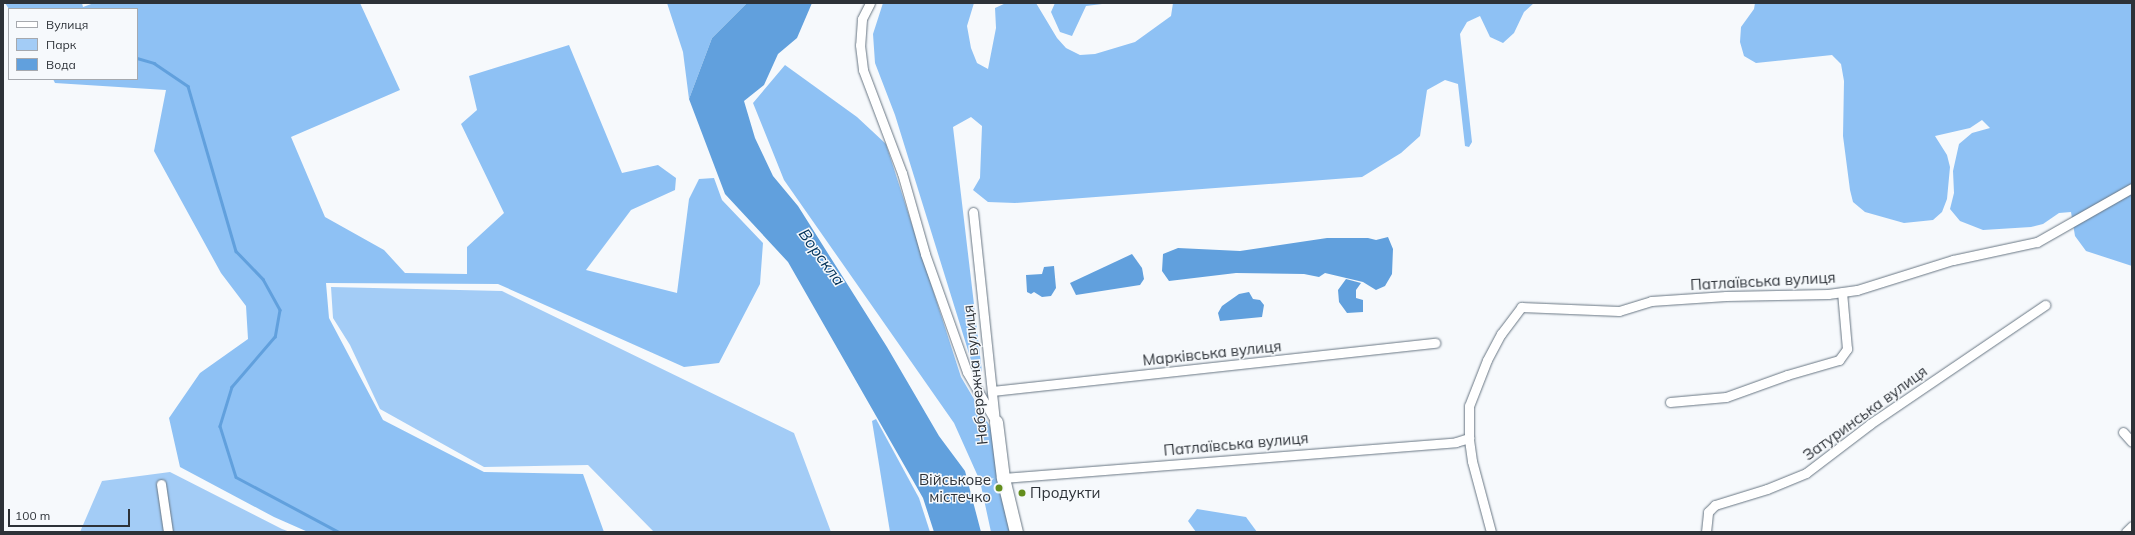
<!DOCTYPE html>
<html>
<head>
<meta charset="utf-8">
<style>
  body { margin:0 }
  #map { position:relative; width:2135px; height:535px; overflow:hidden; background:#f6f9fc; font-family:Mulish,sans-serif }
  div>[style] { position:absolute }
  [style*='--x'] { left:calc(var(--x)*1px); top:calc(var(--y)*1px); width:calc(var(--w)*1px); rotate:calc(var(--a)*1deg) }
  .green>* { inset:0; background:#a3ccf6 }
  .forest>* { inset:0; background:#8ec1f4 }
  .water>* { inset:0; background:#61a0dd }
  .stream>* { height:2.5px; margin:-1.25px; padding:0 1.25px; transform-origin:1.25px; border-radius:1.25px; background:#61a0dd }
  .roads { filter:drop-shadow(0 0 1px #687683) drop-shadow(0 0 1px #687683) }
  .street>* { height:9px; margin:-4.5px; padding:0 4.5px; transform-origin:4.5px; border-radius:4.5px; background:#fff }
  .secondary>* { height:13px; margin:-6.5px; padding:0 6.5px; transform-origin:6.5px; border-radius:6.5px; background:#fff }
  .dots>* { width:11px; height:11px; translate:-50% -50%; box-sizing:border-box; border:2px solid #f6f9fc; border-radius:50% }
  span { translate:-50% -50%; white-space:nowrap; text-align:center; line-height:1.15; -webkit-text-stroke:3px #f6f9fc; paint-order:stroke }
  .street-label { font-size:15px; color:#2d3238 }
  .poi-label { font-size:15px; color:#2d3238 }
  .right { translate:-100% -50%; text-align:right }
  .left { translate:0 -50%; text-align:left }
  .water-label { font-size:16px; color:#003158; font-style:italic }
  .frame { position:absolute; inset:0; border:4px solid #2d3238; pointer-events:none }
  .legend { position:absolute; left:8px; top:8px; width:130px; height:72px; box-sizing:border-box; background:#f6f9fc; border:1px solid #a6a9ae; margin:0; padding:5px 7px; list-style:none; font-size:12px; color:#2d3238 }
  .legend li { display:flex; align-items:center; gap:8px; height:20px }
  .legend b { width:20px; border:1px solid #a6a9ae }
  .scale { position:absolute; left:8px; top:509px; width:122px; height:18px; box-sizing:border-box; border:2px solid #2d3238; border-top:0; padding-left:5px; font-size:12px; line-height:14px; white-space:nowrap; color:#2d3238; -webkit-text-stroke:3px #f6f9fc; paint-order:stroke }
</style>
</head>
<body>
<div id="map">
  <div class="green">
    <div style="clip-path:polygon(331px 287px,502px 291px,794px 433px,831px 532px,654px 532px,588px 465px,484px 467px,380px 409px,350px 345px,333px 318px)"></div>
    <div style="clip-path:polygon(170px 472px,282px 529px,290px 532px,80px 532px,102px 481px)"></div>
  </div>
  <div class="forest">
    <div style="clip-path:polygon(5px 3px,82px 3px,83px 7px,94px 3px,360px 3px,400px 90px,291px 137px,325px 217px,384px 250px,405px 273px,467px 274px,467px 247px,504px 213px,461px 124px,477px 110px,469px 76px,569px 45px,622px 173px,658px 165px,676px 178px,675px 190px,631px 210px,586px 270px,677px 293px,689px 199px,699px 179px,714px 178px,722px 200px,763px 243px,760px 284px,719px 363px,684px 367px,498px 284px,326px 283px,329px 318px,383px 420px,484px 472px,583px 474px,604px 532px,308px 532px,274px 517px,180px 467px,169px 418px,200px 373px,248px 339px,246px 306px,221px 273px,154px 151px,166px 90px,55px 83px,53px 79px,137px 79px,137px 9px,9px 9px)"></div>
    <div style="clip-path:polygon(667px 3px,747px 3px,712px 38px,689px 99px,683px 52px)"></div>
    <div style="clip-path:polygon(883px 3px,974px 3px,967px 26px,971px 48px,977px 63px,988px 69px,996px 28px,995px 8px,1006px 3px,1036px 3px,1057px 38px,1066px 48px,1080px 55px,1095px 54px,1135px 42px,1171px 16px,1173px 3px,1534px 3px,1524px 12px,1514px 33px,1503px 43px,1490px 37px,1480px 16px,1467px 22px,1460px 34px,1472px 142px,1469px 147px,1465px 146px,1458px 84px,1445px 80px,1427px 90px,1420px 136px,1401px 153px,1362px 177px,1015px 203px,988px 202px,973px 190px,980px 178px,982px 126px,971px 117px,953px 127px,982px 372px,971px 360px,895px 115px,875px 63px,873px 34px)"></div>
    <div style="clip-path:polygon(1055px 3px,1110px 3px,1086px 6px,1072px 36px,1060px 32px,1051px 12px)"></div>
    <div style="clip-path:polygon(1755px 3px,2132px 3px,2132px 266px,2086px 251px,2075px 236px,2071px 212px,2059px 213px,2043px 224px,2031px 227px,1983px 230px,1960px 221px,1950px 209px,1954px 193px,1953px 171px,1959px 144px,1972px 133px,1990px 128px,1982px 120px,1970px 128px,1935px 136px,1947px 155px,1950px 167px,1947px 199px,1942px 212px,1933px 220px,1904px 223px,1865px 212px,1853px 202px,1850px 190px,1843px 136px,1844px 81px,1841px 64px,1832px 55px,1756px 63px,1744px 56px,1740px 42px,1741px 27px,1754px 9px)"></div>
    <div style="clip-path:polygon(785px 65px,857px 117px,886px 144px,961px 377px,991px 428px,1012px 532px,991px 532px,980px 481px,954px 423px,784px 180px,753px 103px)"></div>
    <div style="clip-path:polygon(876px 419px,919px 498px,930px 532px,890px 532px,872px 421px)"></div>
    <div style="clip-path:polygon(1197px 509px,1246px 517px,1257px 532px,1196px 532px,1188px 521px)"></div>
  </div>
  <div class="water">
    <div style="clip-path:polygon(747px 3px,812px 3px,797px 38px,778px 54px,764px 85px,744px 101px,755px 138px,773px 176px,798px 206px,887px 347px,939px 436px,965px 471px,981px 532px,934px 532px,923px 498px,788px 262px,725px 194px,689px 99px,712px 38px)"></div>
    <div style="clip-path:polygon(1388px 237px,1393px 249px,1392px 274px,1385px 286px,1376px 290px,1363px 282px,1325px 273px,1319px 277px,1304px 274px,1236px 273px,1169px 281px,1162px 271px,1163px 254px,1178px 248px,1240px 251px,1327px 238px,1368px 238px,1376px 240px)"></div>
    <div style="clip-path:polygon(1132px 254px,1142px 268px,1144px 279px,1140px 285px,1076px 295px,1070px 283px)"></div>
    <div style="clip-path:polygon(1054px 266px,1056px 288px,1051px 296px,1042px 297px,1034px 292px,1031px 294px,1027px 292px,1026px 275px,1042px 274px,1044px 267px)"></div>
    <div style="clip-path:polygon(1346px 279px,1361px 283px,1356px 290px,1356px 298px,1363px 300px,1363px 312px,1347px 313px,1339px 302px,1338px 290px)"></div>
    <div style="clip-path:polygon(1249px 292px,1253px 299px,1260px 300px,1264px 305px,1262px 317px,1220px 321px,1218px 313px,1222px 306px,1239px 294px)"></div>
  </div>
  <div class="stream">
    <div style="--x:137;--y:58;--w:18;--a:16"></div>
    <div style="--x:154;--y:63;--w:41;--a:34.1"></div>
    <div style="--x:188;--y:86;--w:172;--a:73.8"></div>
    <div style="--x:236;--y:251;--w:39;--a:46"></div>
    <div style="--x:263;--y:279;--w:35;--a:61"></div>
    <div style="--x:280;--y:310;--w:27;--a:100"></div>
    <div style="--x:275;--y:337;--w:66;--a:130.7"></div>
    <div style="--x:232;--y:387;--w:41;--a:107.1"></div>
    <div style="--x:220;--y:426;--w:53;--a:72.6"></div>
    <div style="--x:236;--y:477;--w:117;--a:28.1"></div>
  </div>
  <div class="roads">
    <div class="street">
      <div style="--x:870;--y:3;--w:18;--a:117"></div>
      <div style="--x:862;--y:19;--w:26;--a:94"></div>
      <div style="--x:860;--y:45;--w:25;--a:83"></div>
      <div style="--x:863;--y:70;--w:110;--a:69.3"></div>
      <div style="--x:902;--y:173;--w:84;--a:74.1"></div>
      <div style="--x:925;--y:254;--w:125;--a:70.4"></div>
      <div style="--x:967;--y:372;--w:58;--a:59.9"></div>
      <div style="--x:973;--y:212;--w:210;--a:84"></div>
      <div style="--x:992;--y:391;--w:446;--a:-6.2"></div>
      <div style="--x:1670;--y:402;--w:56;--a:-5.1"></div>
      <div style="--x:1726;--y:397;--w:65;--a:-19.8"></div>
      <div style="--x:1787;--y:375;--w:54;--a:-16.1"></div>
      <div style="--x:1839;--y:360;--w:14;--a:-54"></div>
      <div style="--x:1847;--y:349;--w:57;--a:-95"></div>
      <div style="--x:2123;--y:432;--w:13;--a:48"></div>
      <div style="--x:1003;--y:478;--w:454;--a:-4.5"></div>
      <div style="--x:1456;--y:442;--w:14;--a:-17"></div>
      <div style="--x:161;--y:484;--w:49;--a:81.7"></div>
      <div style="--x:1491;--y:532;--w:73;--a:-105"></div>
      <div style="--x:1472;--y:461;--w:21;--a:-98"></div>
      <div style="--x:1469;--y:440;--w:34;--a:-90"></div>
      <div style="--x:1469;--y:406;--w:49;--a:-68.6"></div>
      <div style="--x:1487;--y:360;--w:30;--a:-62"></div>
      <div style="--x:1501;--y:334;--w:34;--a:-53"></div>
      <div style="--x:1521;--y:307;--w:98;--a:2.3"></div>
      <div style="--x:1619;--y:311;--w:34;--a:-17"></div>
      <div style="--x:1651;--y:301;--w:75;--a:-3.8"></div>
      <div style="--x:1726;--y:296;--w:102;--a:-1.1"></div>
      <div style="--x:1828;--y:294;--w:29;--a:-8"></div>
      <div style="--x:1857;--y:290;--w:101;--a:-17.4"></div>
      <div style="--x:1953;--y:260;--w:86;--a:-12.1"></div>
      <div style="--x:2037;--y:242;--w:109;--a:-29.6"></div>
      <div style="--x:1706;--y:532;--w:20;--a:-84"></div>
      <div style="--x:1708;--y:512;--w:10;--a:-45"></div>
      <div style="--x:1715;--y:505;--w:54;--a:-17.1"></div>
      <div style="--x:1767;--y:489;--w:42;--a:-22.3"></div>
      <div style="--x:1806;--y:473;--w:81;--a:-37.4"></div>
      <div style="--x:1870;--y:424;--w:212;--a:-34.2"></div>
      <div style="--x:2126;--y:532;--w:8;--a:-45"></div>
    </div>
    <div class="secondary">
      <div style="--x:996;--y:422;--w:56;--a:82.9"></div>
      <div style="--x:1003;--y:478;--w:56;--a:76.5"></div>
    </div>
  </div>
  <div class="dots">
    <div style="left:999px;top:488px;background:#648e1d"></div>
    <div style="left:1022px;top:493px;background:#648e1d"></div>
  </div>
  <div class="street-label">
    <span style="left:1763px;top:281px;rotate:-3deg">Патлаївська вулиця</span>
    <span style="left:1212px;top:353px;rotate:-6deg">Марківська вулиця</span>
    <span style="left:975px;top:375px;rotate:-96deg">Набережна вулиця</span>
    <span style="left:1865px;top:413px;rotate:-36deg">Затуринська вулиця</span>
    <span style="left:1236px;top:444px;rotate:-5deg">Патлаївська вулиця</span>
  </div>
  <div class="poi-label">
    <span class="right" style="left:991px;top:488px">Військове<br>містечко</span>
    <span class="left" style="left:1030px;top:493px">Продукти</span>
  </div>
  <div class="water-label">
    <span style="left:822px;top:257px;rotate:54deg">Ворскла</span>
  </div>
  <div class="frame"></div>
  <ul class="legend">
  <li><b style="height:5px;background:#fff"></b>Вулиця</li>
  <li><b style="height:11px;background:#a3ccf6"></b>Парк</li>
  <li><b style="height:11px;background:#61a0dd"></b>Вода</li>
  </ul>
  <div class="scale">100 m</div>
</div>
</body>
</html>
